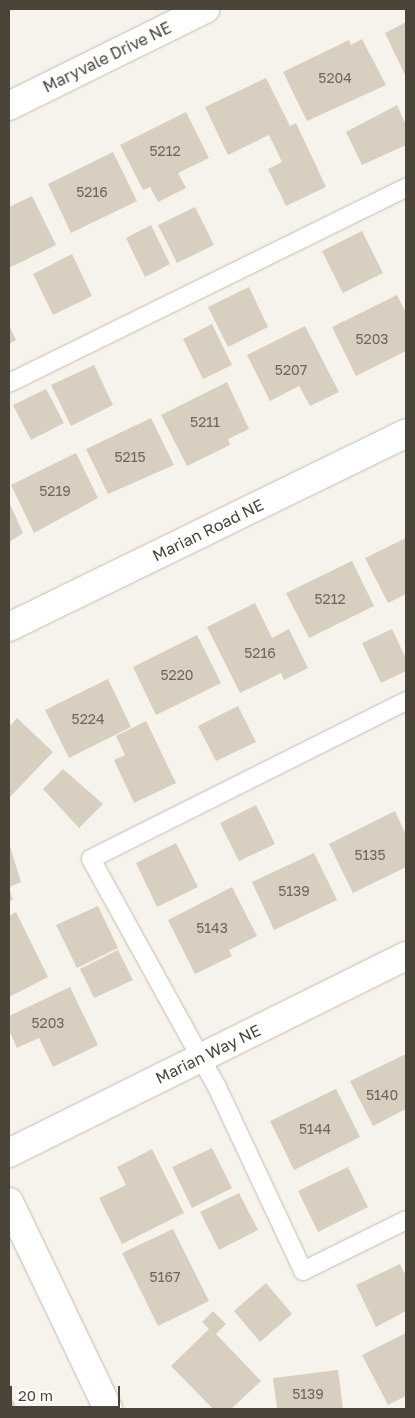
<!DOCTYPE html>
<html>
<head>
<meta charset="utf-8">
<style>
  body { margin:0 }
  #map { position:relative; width:415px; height:1418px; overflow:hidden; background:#f6f3ec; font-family:"Golos Text",sans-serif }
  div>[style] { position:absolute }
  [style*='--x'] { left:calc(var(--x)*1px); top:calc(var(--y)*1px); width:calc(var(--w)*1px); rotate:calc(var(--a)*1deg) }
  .building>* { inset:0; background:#d8cfc1 }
  .roads { filter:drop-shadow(0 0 1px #c2bbae) drop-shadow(0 0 1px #c2bbae) }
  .lane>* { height:18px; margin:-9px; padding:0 9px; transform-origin:9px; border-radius:9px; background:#fff }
  .street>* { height:28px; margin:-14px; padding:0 14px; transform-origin:14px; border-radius:14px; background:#fff }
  span { translate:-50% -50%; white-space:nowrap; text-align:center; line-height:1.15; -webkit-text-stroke:4.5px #fff; paint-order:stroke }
  .number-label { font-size:14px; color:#6e675b }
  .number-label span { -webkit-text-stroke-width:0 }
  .street-label { font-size:16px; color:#4b4439 }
  .frame { position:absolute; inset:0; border:10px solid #4b4439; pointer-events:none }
  .scale { position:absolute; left:10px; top:1386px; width:110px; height:22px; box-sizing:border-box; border:2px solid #4b4439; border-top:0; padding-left:6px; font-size:15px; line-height:18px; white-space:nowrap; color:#4b4439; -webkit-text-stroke:4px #fff; paint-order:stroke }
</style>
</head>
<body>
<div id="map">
  <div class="building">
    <div style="clip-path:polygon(406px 22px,406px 77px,385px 33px)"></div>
    <div style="clip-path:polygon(362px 39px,386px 85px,307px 121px,283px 72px,349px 40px,351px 45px)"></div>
    <div style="clip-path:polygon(266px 78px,290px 126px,296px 123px,326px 187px,286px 206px,268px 169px,282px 162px,269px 135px,228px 155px,205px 107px)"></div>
    <div style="clip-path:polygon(397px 105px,406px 125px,406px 145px,362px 165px,346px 132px)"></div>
    <div style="clip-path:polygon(186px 112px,209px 158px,178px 173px,186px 188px,158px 202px,150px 187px,143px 190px,120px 145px)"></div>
    <div style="clip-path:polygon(113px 152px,137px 201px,71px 233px,48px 184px)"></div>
    <div style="clip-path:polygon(32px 196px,56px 245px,9px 268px,9px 207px)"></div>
    <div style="clip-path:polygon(195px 207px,214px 245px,177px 263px,158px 225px)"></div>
    <div style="clip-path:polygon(151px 225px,170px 264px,145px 277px,126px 238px)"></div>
    <div style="clip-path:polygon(362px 231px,383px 273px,343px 293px,322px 251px)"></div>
    <div style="clip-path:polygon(72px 254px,92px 296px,53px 315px,33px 274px)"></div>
    <div style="clip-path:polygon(249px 287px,268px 327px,228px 347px,208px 307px)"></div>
    <div style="clip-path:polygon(397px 295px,406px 313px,406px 351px,356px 376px,332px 327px)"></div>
    <div style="clip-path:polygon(212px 324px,232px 365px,203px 379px,183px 339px)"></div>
    <div style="clip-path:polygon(9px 325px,16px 340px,9px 344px)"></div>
    <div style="clip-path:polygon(305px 326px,339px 392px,310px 406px,299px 386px,270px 401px,247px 355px)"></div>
    <div style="clip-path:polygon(94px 365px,113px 405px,71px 426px,51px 385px)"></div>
    <div style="clip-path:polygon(227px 382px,249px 429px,228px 439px,230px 445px,187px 466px,161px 415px)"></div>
    <div style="clip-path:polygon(46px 389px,64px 423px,31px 440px,13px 405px)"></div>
    <div style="clip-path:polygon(151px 418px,174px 465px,108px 494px,86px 449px)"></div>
    <div style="clip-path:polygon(76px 453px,98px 498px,34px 533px,11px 485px)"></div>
    <div style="clip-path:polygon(9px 502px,23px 533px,9px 542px)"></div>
    <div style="clip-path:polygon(406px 538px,406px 594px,388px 603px,365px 558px)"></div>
    <div style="clip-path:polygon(352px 561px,374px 606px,309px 638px,286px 593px)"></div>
    <div style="clip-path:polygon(255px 603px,272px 638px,289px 629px,308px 668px,284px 680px,281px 673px,240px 693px,207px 627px)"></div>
    <div style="clip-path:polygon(392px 629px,406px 659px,406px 671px,381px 683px,362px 643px)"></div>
    <div style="clip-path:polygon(197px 635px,221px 683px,156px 715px,133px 667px)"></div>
    <div style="clip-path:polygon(108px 679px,131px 727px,69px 758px,45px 710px)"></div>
    <div style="clip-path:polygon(238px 706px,256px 742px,216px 761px,198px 726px)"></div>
    <div style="clip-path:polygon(17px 718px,53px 752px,9px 798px,9px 727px)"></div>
    <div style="clip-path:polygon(146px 721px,176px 783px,134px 803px,114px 760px,125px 755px,116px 736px)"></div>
    <div style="clip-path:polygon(63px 769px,103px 804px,79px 828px,43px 789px)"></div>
    <div style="clip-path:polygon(256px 805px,275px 844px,239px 861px,220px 823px)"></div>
    <div style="clip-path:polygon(395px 811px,406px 835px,406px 867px,353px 893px,329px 844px)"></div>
    <div style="clip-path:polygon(9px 843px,21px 882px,9px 887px)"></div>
    <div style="clip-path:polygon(176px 843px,198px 887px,157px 907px,136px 863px)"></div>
    <div style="clip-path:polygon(314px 853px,337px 900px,274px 930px,252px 882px)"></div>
    <div style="clip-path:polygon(232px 887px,257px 936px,229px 950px,232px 956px,195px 974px,168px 920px)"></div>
    <div style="clip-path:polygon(9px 888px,13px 900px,9px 901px)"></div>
    <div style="clip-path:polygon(98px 906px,118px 948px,77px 968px,56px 925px)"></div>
    <div style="clip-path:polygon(16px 912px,48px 977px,9px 997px,9px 916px)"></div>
    <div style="clip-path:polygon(118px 950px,133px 980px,94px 998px,80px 969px)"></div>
    <div style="clip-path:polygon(70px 987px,98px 1045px,53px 1067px,39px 1038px,17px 1048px,9px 1030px,9px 1016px)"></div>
    <div style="clip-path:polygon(406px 1054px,406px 1109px,373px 1126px,350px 1081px)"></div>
    <div style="clip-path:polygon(336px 1089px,360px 1137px,294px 1170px,270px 1121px)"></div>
    <div style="clip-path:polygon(212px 1148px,232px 1188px,192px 1208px,172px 1167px)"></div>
    <div style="clip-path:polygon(152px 1149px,184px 1213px,122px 1244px,99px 1198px,126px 1185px,117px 1167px)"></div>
    <div style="clip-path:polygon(348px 1167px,368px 1207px,318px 1232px,298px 1191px)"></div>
    <div style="clip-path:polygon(239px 1193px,258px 1230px,219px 1250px,200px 1212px)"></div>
    <div style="clip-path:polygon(173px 1229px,209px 1301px,158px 1326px,122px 1253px)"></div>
    <div style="clip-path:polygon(400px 1264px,406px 1276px,406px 1311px,376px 1327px,356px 1285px)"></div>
    <div style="clip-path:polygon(266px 1283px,292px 1314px,260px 1342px,234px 1311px)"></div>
    <div style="clip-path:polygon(213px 1311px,226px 1324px,216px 1334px,261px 1381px,231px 1409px,213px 1409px,171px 1366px,209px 1329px,202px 1322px)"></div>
    <div style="clip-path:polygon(406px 1333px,406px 1396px,388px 1405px,362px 1355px)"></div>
    <div style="clip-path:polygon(338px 1370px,343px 1409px,277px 1409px,273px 1378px)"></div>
    <div style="clip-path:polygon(9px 1392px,17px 1409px,9px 1409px)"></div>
  </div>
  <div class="roads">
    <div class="lane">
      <div style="--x:9;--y:383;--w:442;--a:-26.2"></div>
      <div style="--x:406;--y:701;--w:352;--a:153.4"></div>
      <div style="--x:91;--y:859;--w:260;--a:61.1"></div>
      <div style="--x:217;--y:1087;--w:203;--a:64.9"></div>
      <div style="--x:303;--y:1271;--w:115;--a:-26.3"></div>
    </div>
    <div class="street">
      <div style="--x:9;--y:106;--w:219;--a:-26.3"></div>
      <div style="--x:9;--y:627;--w:442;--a:-26"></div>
      <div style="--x:9;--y:1153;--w:443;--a:-26.4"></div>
      <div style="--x:9;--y:1202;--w:229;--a:64.4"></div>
    </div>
  </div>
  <div class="number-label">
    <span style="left:335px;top:78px">5204</span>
    <span style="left:165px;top:151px">5212</span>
    <span style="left:92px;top:192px">5216</span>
    <span style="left:372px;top:339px">5203</span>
    <span style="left:291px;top:370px">5207</span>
    <span style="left:205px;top:422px">5211</span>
    <span style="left:130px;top:457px">5215</span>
    <span style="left:55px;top:491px">5219</span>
    <span style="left:330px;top:599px">5212</span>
    <span style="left:260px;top:653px">5216</span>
    <span style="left:177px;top:675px">5220</span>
    <span style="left:88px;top:719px">5224</span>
    <span style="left:370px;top:855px">5135</span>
    <span style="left:294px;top:891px">5139</span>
    <span style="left:212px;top:928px">5143</span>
    <span style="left:48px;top:1023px">5203</span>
    <span style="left:382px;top:1095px">5140</span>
    <span style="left:315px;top:1129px">5144</span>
    <span style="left:165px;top:1277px">5167</span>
    <span style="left:308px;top:1394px">5139</span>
  </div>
  <div class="street-label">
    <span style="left:107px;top:57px;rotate:-26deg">Maryvale Drive NE</span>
    <span style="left:208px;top:530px;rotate:-26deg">Marian Road NE</span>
    <span style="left:208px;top:1054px;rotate:-26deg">Marian Way NE</span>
  </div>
  <div class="frame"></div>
  <div class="scale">20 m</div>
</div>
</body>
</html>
